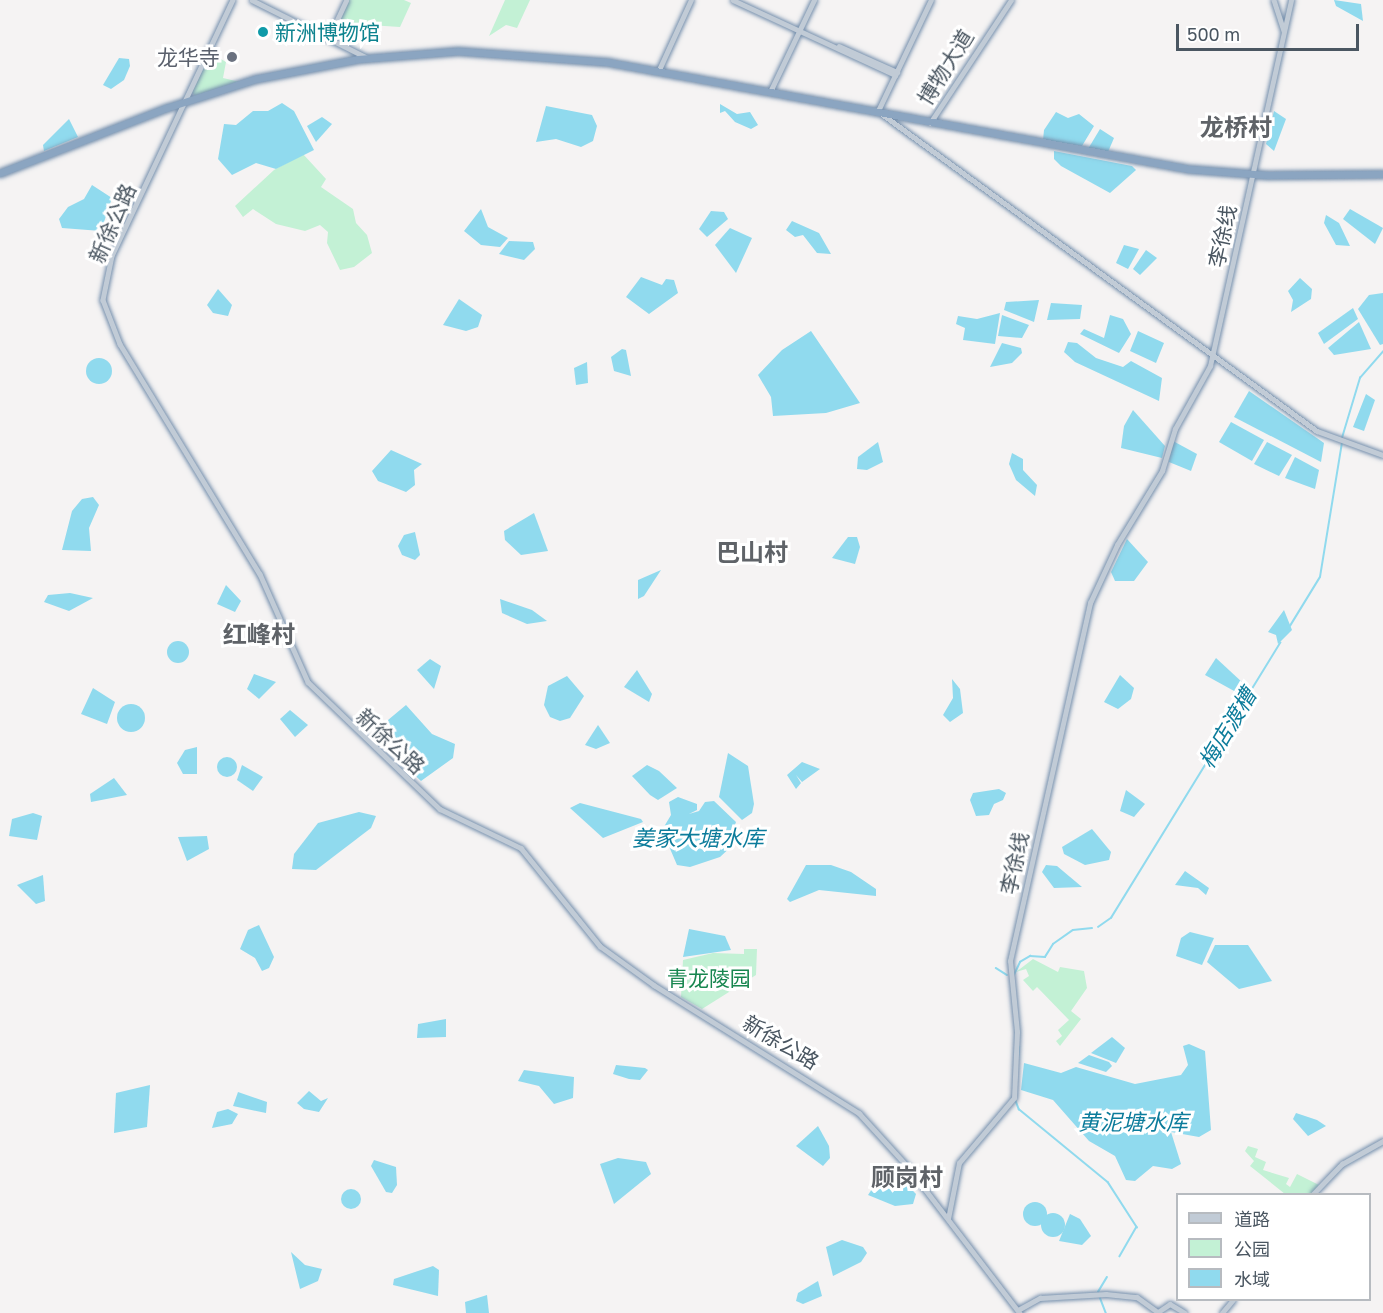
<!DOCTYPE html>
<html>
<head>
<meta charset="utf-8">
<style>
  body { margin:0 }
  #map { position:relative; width:1383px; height:1313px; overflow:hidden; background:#f5f3f3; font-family:"Golos Text","Noto Sans SC",sans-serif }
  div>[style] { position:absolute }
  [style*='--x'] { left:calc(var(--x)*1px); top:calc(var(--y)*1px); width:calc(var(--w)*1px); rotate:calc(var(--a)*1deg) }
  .green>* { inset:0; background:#c3f1d5 }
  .water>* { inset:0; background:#90daee }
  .round { border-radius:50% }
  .stream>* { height:1.5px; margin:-0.75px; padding:0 0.75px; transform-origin:0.75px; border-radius:0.75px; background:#90daee }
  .roads { filter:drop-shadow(0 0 2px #7690ad) drop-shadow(0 0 2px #7690ad) }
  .secondary>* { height:4.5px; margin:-2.25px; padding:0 2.25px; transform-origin:2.25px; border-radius:2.25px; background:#c1cbd6 }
  .highway>* { height:7px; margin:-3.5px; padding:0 3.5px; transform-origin:3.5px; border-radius:3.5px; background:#8ba5c1 }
  .dots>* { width:16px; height:16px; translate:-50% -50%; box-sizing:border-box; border:3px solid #fff; border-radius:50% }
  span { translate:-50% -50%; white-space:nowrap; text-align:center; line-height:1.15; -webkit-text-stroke:6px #fff; paint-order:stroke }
  .culture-label { font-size:21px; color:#0d838f }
  .left { translate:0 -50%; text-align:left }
  .worship-label { font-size:21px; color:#5b616d }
  .right { translate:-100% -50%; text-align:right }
  .street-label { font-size:21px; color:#4a5661 }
  .park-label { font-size:21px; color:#17864f }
  .water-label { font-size:22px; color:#0c7c9b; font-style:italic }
  .quarter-label { font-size:24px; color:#5f6368; font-weight:700 }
  .legend { position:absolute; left:1176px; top:1193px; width:195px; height:108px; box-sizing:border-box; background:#fff; border:2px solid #b7bbc0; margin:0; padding:8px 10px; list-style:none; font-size:18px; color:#4a5661 }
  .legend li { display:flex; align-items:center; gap:12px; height:30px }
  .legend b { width:30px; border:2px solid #b7bbc0 }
  .scale { position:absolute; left:1176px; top:24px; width:183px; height:27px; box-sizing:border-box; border:3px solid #4a5661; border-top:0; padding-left:8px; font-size:18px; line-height:21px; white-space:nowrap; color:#4a5661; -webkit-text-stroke:4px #fff; paint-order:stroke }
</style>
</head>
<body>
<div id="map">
  <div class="green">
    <div style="clip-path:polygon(349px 0,404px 0,411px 3px,400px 27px,338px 23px)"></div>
    <div style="clip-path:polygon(505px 0,530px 0,517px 28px,506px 25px,489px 36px)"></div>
    <div style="clip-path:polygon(211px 53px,226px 62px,223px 78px,240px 82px,195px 96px,192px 92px)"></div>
    <div style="clip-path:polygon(303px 154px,326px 179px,321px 187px,353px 209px,356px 223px,367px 235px,372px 253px,354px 267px,340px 270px,327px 243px,328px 232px,320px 225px,305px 231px,276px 224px,253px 209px,243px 217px,235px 206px,274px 170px)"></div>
    <div style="clip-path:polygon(744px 949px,757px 949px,756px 975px,702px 1009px,681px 997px,683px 960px,713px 953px,744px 954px)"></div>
    <div style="clip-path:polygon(1033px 959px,1058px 972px,1060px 967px,1084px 971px,1087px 988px,1071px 1011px,1081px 1019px,1060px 1046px,1056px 1041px,1062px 1036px,1058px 1030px,1069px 1020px,1037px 987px,1033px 991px,1023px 980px,1029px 976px,1026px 969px,1016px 972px)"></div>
    <div style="clip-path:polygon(1248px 1146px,1258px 1149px,1255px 1157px,1266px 1162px,1263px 1170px,1289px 1178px,1286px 1184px,1290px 1187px,1297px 1174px,1319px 1185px,1311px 1194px,1285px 1194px,1250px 1166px,1254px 1161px,1245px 1151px)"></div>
  </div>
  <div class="water">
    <div style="clip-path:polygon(1334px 0,1361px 4px,1363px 21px,1336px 6px)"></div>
    <div style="clip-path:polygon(119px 58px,129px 59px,130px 66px,124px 80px,111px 89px,103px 85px)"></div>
    <div style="clip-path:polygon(282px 103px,294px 111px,314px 150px,276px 169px,256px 163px,232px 175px,218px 159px,224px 124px,236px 125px,253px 111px,268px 111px)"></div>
    <div style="clip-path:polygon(720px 104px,737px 114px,750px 112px,758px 125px,751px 129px,735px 122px,725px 111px,720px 113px)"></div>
    <div style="clip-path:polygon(546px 106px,592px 115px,597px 126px,593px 141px,581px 147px,556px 139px,536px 142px)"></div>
    <div style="clip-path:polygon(1274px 111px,1286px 119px,1274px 151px,1266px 144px)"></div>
    <div style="clip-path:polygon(1056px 112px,1068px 118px,1079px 114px,1094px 126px,1082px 146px,1043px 140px,1044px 130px)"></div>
    <div style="clip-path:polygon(322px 117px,332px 124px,316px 142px,307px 126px)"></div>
    <div style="clip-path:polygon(69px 119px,78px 137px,44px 151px,43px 145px)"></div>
    <div style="clip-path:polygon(1100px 129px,1114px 138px,1108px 152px,1088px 149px)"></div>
    <div style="clip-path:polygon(1054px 151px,1132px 166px,1136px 170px,1110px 193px,1061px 166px,1054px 159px)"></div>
    <div style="clip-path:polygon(92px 185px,112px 198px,101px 231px,62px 228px,59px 219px,68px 207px,84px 199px)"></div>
    <div style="clip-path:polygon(481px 209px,488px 227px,508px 238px,500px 247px,481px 245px,464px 231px)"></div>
    <div style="clip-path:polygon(1350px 209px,1383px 228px,1375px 244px,1343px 219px)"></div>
    <div style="clip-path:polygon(711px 211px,724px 212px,728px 219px,707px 237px,699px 229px)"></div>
    <div style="clip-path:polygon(1326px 215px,1339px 223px,1350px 246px,1336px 245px,1324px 223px)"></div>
    <div style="clip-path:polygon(792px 221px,819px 233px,831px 254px,817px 253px,803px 235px,795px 237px,786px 230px)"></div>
    <div style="clip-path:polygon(730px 228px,752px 238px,736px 273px,715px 245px)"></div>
    <div style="clip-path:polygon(509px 241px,533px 242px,535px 249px,524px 260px,499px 254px)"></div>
    <div style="clip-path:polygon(1124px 245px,1139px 249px,1128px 269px,1116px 263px)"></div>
    <div style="clip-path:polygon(1146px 250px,1157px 258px,1140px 275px,1133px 269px)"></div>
    <div style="clip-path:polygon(641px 277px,662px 285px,666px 279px,674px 280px,678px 293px,649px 314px,626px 297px)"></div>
    <div style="clip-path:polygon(1300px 278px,1312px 289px,1311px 299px,1291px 312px,1293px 300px,1288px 291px)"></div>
    <div style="clip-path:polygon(218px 289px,232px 305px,228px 316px,213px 313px,207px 305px)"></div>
    <div style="clip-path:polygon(1383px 293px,1383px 344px,1380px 345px,1358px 309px,1369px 295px)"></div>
    <div style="clip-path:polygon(459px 299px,482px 315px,478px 327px,466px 331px,443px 325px)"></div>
    <div style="clip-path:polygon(1039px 300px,1034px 322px,1004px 310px,1006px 302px)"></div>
    <div style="clip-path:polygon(1051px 303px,1082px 305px,1080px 319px,1047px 320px)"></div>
    <div style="clip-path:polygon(1353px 308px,1358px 319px,1324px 344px,1318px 333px)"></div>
    <div style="clip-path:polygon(1000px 313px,995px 344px,963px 340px,965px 328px,956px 324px,958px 316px,977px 319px)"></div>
    <div style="clip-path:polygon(1002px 315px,1029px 325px,1022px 338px,998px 336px)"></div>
    <div style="clip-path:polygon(1110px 315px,1123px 319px,1131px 334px,1119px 353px,1080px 334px,1084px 329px,1104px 338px)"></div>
    <div style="clip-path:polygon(1359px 322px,1371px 349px,1334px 355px,1328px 348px)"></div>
    <div style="clip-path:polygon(811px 331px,860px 403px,826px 413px,773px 416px,771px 397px,758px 375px,782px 350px)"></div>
    <div style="clip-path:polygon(1138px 331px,1164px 343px,1156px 363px,1130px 351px)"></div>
    <div style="clip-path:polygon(1068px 342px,1077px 343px,1096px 358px,1123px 367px,1131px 361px,1162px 378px,1159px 401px,1075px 362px,1064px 352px)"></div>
    <div style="clip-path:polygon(1002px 343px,1021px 348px,1022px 353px,1012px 363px,990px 367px)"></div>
    <div style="clip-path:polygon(622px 349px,626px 350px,631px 376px,614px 371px,611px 357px)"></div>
    <div class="round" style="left:86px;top:358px;width:26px;height:26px"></div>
    <div style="clip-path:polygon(587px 362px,588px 383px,576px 385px,574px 368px)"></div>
    <div style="clip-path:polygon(1249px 391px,1324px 443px,1321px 462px,1234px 417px)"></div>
    <div style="clip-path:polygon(1366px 394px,1375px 400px,1364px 431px,1353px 427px)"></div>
    <div style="clip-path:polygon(1133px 410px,1165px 446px,1162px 458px,1121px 448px,1124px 426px)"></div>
    <div style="clip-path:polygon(1231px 422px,1264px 440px,1252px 461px,1219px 442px)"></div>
    <div style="clip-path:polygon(1173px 441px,1197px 454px,1191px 471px,1169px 462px)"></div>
    <div style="clip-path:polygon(878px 442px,883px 462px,867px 470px,857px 469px,858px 457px)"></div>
    <div style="clip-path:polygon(1267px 442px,1292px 455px,1279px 476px,1254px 464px)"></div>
    <div style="clip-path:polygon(391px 450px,422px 464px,414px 470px,415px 485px,406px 492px,378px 481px,372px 471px)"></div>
    <div style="clip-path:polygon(1012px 453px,1023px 459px,1023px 470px,1037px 485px,1035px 496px,1016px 480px,1009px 464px)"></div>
    <div style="clip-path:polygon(1295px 457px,1319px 470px,1315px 489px,1285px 478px)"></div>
    <div style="clip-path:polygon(93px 497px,99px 505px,89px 528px,91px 551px,62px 550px,72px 511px,82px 499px)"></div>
    <div style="clip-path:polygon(534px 513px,548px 551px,521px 555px,505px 540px,504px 531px)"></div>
    <div style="clip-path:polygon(415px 532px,420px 555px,415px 560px,402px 555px,398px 546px,404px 535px)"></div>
    <div style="clip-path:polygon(848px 537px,857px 537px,860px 547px,855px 564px,832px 558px)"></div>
    <div style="clip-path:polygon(1127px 539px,1148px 562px,1134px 581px,1115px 581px,1111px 572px)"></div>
    <div style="clip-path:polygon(661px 570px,644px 596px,638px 599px,638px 580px)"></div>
    <div style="clip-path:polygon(226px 585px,241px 601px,235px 612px,217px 604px)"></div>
    <div style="clip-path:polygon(70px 593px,93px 598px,69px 611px,44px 602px,48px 595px)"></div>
    <div style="clip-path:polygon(500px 599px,532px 610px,547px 621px,527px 624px,502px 613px)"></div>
    <div style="clip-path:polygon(1284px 610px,1292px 630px,1278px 644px,1276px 635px,1268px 632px)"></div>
    <div class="round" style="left:167px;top:641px;width:22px;height:22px"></div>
    <div style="clip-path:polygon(1216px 658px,1243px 683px,1236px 692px,1205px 675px)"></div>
    <div style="clip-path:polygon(430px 659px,441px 666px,434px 689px,417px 670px)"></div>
    <div style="clip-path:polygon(637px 670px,652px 694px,649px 702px,624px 687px)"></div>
    <div style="clip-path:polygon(254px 674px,276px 682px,259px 699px,247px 689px)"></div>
    <div style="clip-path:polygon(1120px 675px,1134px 688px,1131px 699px,1118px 709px,1104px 702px)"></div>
    <div style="clip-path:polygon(567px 676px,584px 696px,570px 718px,560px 721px,550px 717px,544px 705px,548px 686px)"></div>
    <div style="clip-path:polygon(952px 679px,960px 689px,963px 713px,950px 722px,943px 715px,953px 698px)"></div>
    <div style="clip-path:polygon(93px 688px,115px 702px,107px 724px,81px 714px)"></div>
    <div class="round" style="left:117px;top:704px;width:28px;height:28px"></div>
    <div style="clip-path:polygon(406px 705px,432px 734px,455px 744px,453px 758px,421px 781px,390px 752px,388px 720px)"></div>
    <div style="clip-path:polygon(290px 710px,308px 725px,295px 737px,280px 719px)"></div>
    <div style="clip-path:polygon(598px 725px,610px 743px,596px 749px,585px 745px)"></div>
    <div style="clip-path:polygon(197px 747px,197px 774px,183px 774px,177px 763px,185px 750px)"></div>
    <div style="clip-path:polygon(728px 753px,748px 766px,754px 804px,752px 813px,742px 820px,719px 797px)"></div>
    <div class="round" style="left:217px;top:757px;width:20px;height:20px"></div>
    <div style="clip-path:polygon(802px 762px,820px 769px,802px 782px,796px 775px,801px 783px,796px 789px,787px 775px)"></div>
    <div style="clip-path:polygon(242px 765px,263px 777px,253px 791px,237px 780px)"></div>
    <div style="clip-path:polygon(647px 765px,659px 771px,677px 788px,658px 800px,650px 795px,632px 776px)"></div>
    <div style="clip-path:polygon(114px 778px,127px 795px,91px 802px,90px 794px)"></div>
    <div style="clip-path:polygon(999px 789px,1006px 793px,1003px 800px,994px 804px,989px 815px,976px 816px,970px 800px,973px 793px)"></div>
    <div style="clip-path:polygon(1126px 790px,1145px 804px,1134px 817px,1120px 811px)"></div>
    <div style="clip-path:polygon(678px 797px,697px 804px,697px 810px,689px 814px,699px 811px,705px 802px,714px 801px,736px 822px,731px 836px,734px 844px,720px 857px,690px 867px,677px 865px,662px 830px,671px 815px,669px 802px)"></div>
    <div style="clip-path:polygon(580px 803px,641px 819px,643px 822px,603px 838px,570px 808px)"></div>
    <div style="clip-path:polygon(359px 812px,376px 816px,371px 828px,316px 870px,292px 869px,294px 854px,318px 823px)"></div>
    <div style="clip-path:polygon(33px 813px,42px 816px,37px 840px,9px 836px,12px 819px)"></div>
    <div style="clip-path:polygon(1092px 829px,1111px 852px,1109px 860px,1085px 865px,1064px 854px,1062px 847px)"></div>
    <div style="clip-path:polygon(207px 836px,209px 849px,187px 861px,178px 837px)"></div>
    <div style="clip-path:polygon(806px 865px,831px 865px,851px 872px,876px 889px,876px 896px,819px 890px,790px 902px,787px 899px)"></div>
    <div style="clip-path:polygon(1046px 865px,1057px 866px,1082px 887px,1054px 888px,1042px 872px)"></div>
    <div style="clip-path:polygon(1185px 871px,1209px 888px,1206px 895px,1198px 888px,1175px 885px)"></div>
    <div style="clip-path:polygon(43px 875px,45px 901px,36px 904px,17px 885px)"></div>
    <div style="clip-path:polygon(259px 925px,274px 957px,269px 968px,262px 971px,255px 958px,240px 949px,248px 930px)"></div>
    <div style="clip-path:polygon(689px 929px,725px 936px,731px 950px,683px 957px)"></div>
    <div style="clip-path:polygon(1190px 932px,1214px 938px,1202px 965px,1176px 956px,1181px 938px)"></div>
    <div style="clip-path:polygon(1215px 945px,1248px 945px,1272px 981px,1239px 989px,1207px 962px)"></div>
    <div style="clip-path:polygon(446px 1019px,446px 1037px,417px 1038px,418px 1024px)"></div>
    <div style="clip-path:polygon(1112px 1037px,1125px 1048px,1116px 1063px,1091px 1053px)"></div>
    <div style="clip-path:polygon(1189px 1044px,1205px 1051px,1211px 1130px,1199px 1137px,1171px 1132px,1181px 1164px,1172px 1169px,1153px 1166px,1135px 1181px,1126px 1180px,1115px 1156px,1089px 1141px,1053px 1100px,1021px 1090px,1024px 1063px,1061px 1073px,1076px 1067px,1135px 1084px,1181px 1075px,1188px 1065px,1183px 1046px)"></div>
    <div style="clip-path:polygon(1089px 1055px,1109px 1062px,1112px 1066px,1106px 1072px,1078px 1063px)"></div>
    <div style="clip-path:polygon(616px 1065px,645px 1068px,648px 1070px,640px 1080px,629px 1079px,613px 1074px)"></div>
    <div style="clip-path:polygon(524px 1070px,574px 1077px,573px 1098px,554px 1104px,539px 1086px,518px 1081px)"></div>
    <div style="clip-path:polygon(150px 1085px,147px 1127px,114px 1133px,116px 1093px)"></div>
    <div style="clip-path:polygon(309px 1091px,321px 1101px,328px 1098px,319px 1112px,304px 1109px,297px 1103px)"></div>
    <div style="clip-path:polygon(238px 1092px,267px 1102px,266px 1113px,233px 1106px)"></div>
    <div style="clip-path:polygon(228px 1109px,238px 1114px,232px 1124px,212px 1128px,217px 1112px)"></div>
    <div style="clip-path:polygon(1296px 1113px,1317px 1120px,1326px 1126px,1308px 1136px,1293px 1119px)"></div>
    <div style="clip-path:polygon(818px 1126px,829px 1146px,830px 1158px,823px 1166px,796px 1146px)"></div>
    <div style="clip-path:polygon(618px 1158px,646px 1162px,651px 1174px,614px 1204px,600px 1164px)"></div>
    <div style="clip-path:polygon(374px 1160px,396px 1167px,397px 1185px,392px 1193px,386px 1192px,371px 1166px)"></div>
    <div style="clip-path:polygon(888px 1165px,916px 1194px,913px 1204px,895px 1206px,868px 1195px)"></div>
    <div class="round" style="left:341px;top:1189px;width:20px;height:20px"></div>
    <div class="round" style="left:1023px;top:1202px;width:24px;height:24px"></div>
    <div class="round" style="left:1041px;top:1213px;width:24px;height:24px"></div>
    <div style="clip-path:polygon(1070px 1214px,1080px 1219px,1091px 1236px,1082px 1245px,1059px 1241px)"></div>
    <div style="clip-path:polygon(842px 1240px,863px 1247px,867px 1253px,861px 1262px,833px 1276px,826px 1247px)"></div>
    <div style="clip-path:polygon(291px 1252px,305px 1265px,322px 1269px,318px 1281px,300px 1289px)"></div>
    <div style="clip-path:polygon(433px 1266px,439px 1270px,438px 1296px,393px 1285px,394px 1279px)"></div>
    <div style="clip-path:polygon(818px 1281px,822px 1296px,803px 1304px,796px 1301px,798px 1293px)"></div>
    <div style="clip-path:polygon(487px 1295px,489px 1313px,466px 1313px,465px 1302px)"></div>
  </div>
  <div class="stream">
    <div style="--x:1342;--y:438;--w:63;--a:-73.3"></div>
    <div style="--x:1360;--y:378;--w:35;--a:-49"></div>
    <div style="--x:1290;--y:626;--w:57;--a:-58.5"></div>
    <div style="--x:1320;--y:577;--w:136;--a:-80.7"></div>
    <div style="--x:1098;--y:927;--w:16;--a:-35"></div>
    <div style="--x:1111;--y:918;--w:323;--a:-58.4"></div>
    <div style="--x:996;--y:968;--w:13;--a:32"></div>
    <div style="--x:1014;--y:975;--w:14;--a:-65"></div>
    <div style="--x:1020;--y:962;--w:12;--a:-31"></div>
    <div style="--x:1030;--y:956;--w:15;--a:4"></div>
    <div style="--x:1045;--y:957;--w:15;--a:-58"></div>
    <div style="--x:1053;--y:944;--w:24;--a:-35"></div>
    <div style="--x:1073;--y:930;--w:19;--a:-6"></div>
    <div style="--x:1018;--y:1057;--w:10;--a:-84"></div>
    <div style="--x:1016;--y:1101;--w:9;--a:69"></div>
    <div style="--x:1019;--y:1109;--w:115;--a:39.4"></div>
    <div style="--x:1108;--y:1182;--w:54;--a:57.2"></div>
    <div style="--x:1137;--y:1227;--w:34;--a:120"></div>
    <div style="--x:1098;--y:1292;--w:17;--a:-59"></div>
    <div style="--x:1100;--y:1297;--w:17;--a:69"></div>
  </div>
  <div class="roads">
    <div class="secondary">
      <div style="--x:233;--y:0;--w:283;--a:115.3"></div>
      <div style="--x:112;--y:256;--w:45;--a:101.6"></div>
      <div style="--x:103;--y:300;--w:47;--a:68.9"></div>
      <div style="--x:120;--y:344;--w:269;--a:58.7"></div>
      <div style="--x:260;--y:574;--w:118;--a:66"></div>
      <div style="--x:308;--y:682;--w:183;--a:43.9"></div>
      <div style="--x:440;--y:809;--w:90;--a:25.7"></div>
      <div style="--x:521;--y:848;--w:126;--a:51.1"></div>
      <div style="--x:600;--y:946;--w:67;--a:35.8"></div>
      <div style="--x:654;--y:985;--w:242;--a:32"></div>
      <div style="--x:859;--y:1113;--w:74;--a:47.7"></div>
      <div style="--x:909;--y:1168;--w:183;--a:52.6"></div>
      <div style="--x:252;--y:0;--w:130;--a:26.6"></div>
      <div style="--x:733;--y:0;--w:179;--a:24.8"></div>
      <div style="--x:1274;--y:0;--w:32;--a:72"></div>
      <div style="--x:330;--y:35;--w:38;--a:-65"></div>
      <div style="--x:839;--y:46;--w:64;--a:24.1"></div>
      <div style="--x:658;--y:72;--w:79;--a:-65.4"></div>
      <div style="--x:770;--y:92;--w:102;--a:-64.4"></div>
      <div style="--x:877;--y:113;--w:125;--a:-64.5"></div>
      <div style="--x:882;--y:114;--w:538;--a:36.08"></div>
      <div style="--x:1317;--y:431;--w:70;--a:20"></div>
      <div style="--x:930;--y:123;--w:147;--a:-56.6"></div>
      <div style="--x:1313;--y:1194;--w:42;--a:-46"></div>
      <div style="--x:1342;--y:1164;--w:47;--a:-29.3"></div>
      <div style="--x:948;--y:1219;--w:57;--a:-78.9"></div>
      <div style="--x:959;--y:1163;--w:85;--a:-49.8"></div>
      <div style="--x:1014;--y:1098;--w:66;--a:-87.4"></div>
      <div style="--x:1017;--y:1032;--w:71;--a:-95.6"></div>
      <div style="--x:1010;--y:961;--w:367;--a:-77.4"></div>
      <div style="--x:1090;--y:603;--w:64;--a:-65"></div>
      <div style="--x:1117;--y:545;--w:87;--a:-58.7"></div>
      <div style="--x:1162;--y:471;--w:44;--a:-72.8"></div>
      <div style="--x:1175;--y:429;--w:72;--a:-60.9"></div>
      <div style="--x:1210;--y:366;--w:375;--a:-77.5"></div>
      <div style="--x:1018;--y:1310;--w:25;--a:-29"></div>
      <div style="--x:1040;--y:1298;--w:66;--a:-3.5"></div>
      <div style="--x:1106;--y:1294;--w:31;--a:6"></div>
      <div style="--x:1137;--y:1297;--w:26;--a:36"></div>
      <div style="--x:1158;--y:1312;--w:14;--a:-34"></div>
      <div style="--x:1170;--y:1304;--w:17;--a:31"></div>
      <div style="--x:1222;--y:1313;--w:17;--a:-50"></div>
    </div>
    <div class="highway">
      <div style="--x:0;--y:173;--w:178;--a:-21.4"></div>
      <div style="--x:166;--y:108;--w:94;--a:-18"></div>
      <div style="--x:255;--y:79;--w:105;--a:-11"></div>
      <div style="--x:358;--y:59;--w:100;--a:-4.6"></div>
      <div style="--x:458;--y:51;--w:149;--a:4.2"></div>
      <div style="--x:607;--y:62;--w:592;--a:10.42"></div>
      <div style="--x:1189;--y:169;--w:78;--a:4.4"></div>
      <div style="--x:1267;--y:175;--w:116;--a:-0.5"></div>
    </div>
  </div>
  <div class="dots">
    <div style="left:263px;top:32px;background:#0f9aa8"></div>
    <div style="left:232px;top:57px;background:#6b7280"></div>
  </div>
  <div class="culture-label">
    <span class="left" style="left:275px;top:32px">新洲博物馆</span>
  </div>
  <div class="worship-label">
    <span class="right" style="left:220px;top:57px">龙华寺</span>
  </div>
  <div class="street-label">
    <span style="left:945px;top:67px;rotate:-58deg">博物大道</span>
    <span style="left:112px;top:223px;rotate:-66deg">新徐公路</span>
    <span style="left:1222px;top:236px;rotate:-78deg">李徐线</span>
    <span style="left:391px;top:741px;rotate:43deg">新徐公路</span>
    <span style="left:1014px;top:863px;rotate:-78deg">李徐线</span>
    <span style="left:781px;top:1042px;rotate:31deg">新徐公路</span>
  </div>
  <div class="park-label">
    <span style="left:709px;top:978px">青龙陵园</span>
  </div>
  <div class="water-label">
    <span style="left:1227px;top:728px;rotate:-59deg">梅店渡槽</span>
    <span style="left:698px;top:838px">姜家大塘水库</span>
    <span style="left:1133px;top:1122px">黄泥塘水库</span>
  </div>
  <div class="quarter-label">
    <span style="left:1236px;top:127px">龙桥村</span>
    <span style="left:752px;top:552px">巴山村</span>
    <span style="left:259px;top:634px">红峰村</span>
    <span style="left:907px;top:1177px">顾岗村</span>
  </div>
  <ul class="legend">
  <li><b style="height:8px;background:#c1cbd6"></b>道路</li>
  <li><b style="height:16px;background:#c3f1d5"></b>公园</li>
  <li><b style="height:16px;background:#90daee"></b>水域</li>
  </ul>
  <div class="scale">500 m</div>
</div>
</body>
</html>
